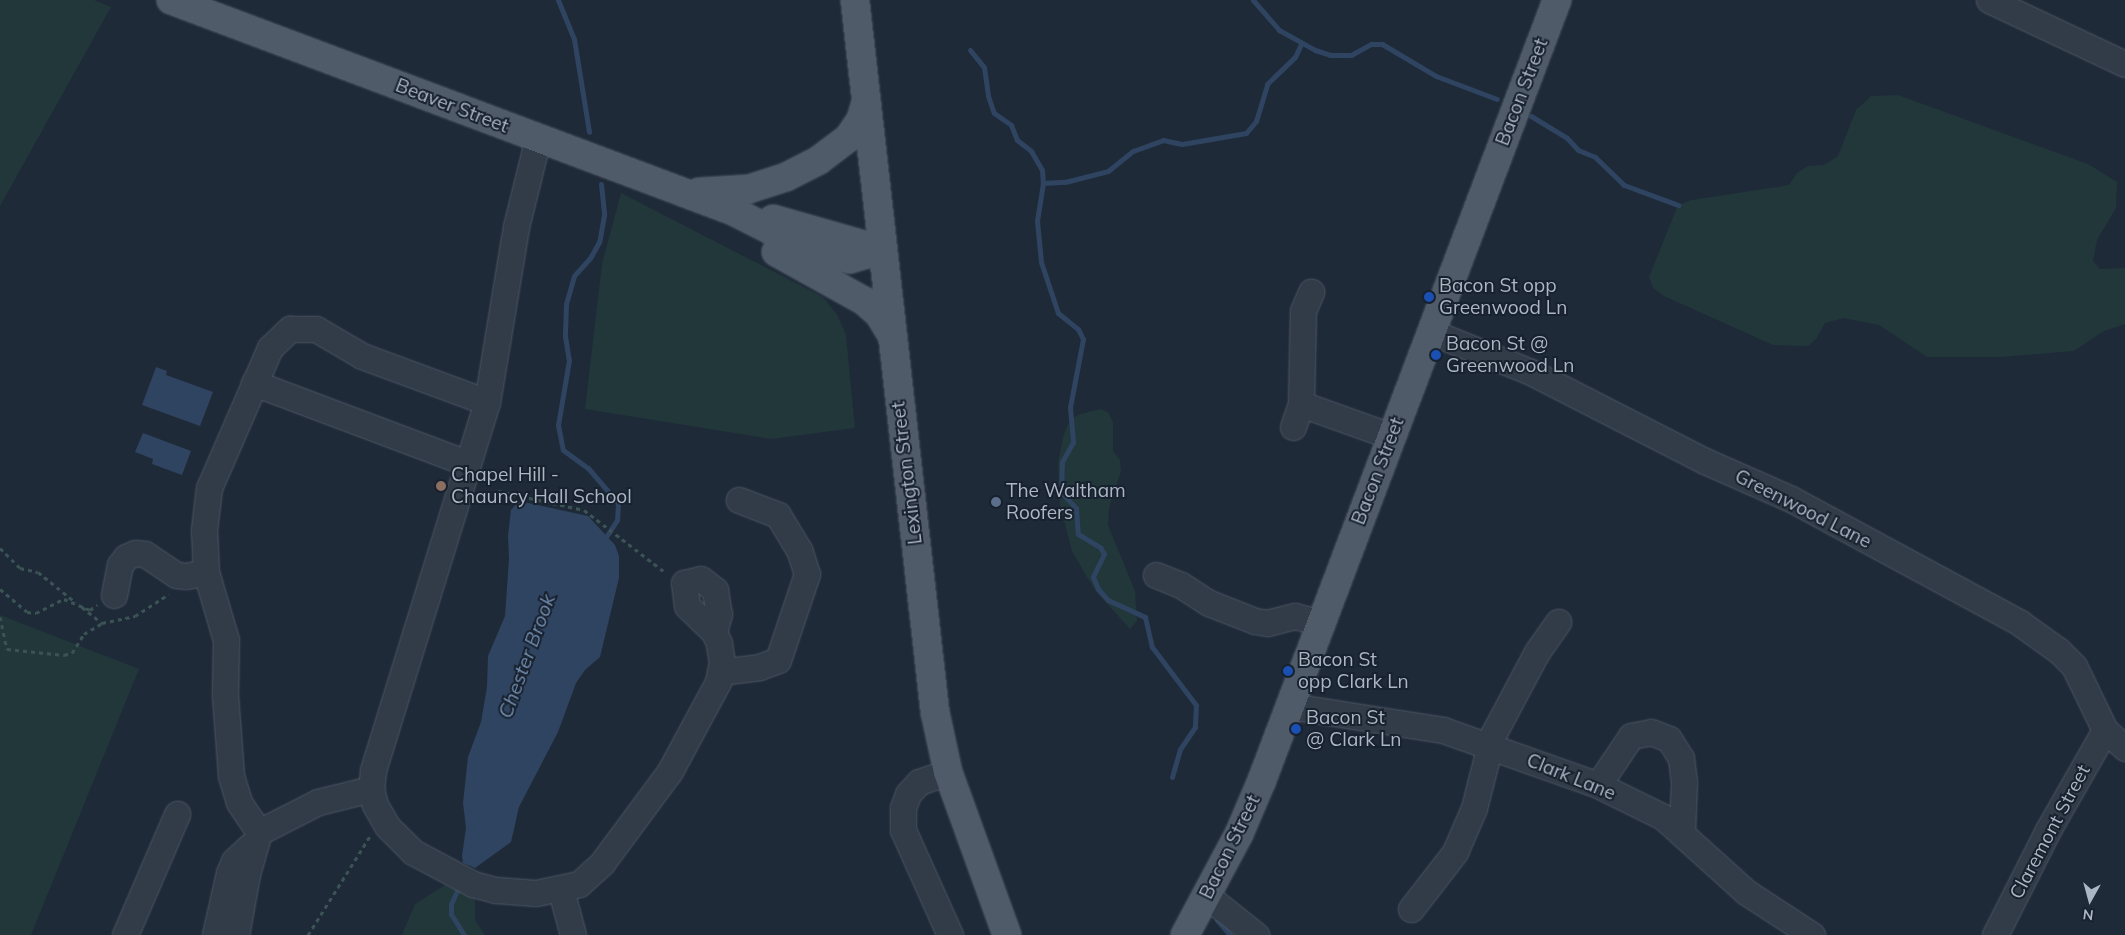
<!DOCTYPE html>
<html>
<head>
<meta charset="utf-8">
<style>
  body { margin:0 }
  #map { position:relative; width:2125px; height:935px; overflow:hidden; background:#1f2a39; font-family:Mulish,sans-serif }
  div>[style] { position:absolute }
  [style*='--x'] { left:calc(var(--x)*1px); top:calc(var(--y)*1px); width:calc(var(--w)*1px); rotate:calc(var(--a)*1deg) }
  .green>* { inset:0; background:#21373a }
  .water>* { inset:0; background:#2f4460 }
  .stream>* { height:5px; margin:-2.5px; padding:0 2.5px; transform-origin:2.5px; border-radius:2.5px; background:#2f4460 }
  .path>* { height:3px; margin-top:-1.5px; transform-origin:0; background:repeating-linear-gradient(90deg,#3b5355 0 4px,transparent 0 8px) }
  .roads { filter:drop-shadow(0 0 1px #4d5764) drop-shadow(0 0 1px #4d5764) }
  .minor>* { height:25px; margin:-12.5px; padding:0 12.5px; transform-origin:12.5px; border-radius:12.5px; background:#323c49 }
  .major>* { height:28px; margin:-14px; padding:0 14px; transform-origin:14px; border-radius:14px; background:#505b6a }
  .dots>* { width:14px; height:14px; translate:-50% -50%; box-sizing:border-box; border:2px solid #18212e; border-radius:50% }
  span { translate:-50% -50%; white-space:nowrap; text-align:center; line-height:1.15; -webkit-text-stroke:4px #18212e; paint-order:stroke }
  .street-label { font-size:19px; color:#acb7c6 }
  .poi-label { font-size:19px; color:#acb7c6 }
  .left { translate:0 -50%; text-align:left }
  .water-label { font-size:20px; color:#728eb1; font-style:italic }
  .north { position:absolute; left:2065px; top:875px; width:50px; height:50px; -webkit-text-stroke:4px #18212e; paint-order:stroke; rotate:187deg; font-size:14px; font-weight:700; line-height:20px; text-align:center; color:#acb7c6 }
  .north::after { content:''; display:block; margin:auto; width:18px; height:22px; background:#acb7c6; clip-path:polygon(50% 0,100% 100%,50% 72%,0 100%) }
</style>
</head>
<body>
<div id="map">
  <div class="green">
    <div style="clip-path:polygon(0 0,94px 0,111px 7px,0 206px)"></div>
    <div style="clip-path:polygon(1898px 95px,2088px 164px,2117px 182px,2116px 208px,2097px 240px,2093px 261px,2100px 269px,2125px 268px,2125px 324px,2104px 331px,2074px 351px,2001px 357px,1927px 357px,1879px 325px,1843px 318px,1825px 323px,1816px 339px,1808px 346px,1773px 345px,1664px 296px,1653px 288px,1649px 277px,1678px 205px,1692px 200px,1789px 185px,1797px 173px,1808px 166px,1824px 165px,1838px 156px,1856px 110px,1871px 96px)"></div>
    <div style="clip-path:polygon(621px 193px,823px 297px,838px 316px,846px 335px,855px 428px,771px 439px,585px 409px,602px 264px)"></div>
    <div style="clip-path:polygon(1100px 409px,1108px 412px,1113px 422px,1113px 451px,1120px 460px,1121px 471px,1109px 508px,1108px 525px,1135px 591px,1137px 621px,1130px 629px,1094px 589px,1072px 551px,1060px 505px,1058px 463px,1063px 437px,1069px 422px,1078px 415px)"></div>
    <div style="clip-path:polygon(0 615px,139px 669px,31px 935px,0 935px)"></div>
    <div style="clip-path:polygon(445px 885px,475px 898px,475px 920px,485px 935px,402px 935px,415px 904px)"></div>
  </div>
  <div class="water">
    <div style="clip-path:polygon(156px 367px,167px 371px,166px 375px,213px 392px,200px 426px,142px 405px)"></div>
    <div style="clip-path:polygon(143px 433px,191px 451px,182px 475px,152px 464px,153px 459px,135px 452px)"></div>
    <div style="clip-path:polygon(519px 501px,588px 516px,615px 545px,619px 556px,619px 578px,600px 657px,585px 670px,576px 683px,558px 732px,519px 807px,511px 842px,475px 868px,463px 863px,462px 856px,466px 828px,463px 803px,468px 757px,481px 722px,487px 687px,488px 656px,505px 616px,509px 559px,508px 536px,511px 510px)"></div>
  </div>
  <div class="stream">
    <div style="--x:558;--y:0;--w:42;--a:67.7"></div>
    <div style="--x:574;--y:39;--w:94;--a:80.8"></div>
    <div style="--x:1253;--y:0;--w:40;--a:49"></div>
    <div style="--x:1279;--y:30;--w:41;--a:29.1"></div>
    <div style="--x:1315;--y:50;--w:16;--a:18"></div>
    <div style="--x:1330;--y:55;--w:21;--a:0"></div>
    <div style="--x:1351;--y:55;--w:23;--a:-29"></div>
    <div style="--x:1371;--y:44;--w:11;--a:0"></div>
    <div style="--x:1382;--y:44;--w:63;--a:30.7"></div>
    <div style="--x:1436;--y:76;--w:65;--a:20.7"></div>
    <div style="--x:970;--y:50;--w:22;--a:51"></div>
    <div style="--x:984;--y:67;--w:29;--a:82"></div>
    <div style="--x:988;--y:96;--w:18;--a:71"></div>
    <div style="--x:994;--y:113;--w:21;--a:35"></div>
    <div style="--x:1011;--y:125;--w:16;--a:68"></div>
    <div style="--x:1017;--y:140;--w:18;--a:38"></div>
    <div style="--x:1031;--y:151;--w:22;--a:60"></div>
    <div style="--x:1042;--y:170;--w:13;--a:86"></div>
    <div style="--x:1043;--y:183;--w:38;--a:99"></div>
    <div style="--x:1037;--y:221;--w:41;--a:84.4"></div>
    <div style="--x:1041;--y:262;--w:54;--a:71.6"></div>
    <div style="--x:1058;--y:313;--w:26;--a:39"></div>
    <div style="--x:1078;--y:329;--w:11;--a:63"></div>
    <div style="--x:1083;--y:339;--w:69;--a:100.8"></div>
    <div style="--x:1070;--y:407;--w:35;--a:85"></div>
    <div style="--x:1073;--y:442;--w:23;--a:119"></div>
    <div style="--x:1062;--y:462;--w:30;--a:92"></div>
    <div style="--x:1061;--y:492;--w:22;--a:47"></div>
    <div style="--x:1076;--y:508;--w:26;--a:86"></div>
    <div style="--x:1078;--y:534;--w:26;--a:31"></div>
    <div style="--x:1100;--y:547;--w:8;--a:60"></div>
    <div style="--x:1104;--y:554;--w:25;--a:116"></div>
    <div style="--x:1093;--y:577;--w:13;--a:67"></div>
    <div style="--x:1098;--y:589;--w:15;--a:48"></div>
    <div style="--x:1108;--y:600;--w:41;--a:24.7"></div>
    <div style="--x:1145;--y:617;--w:31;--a:77"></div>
    <div style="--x:1152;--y:647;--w:73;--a:52.8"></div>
    <div style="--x:1196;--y:705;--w:22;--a:93"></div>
    <div style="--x:1195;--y:727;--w:27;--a:124"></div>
    <div style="--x:1180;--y:749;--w:29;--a:106"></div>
    <div style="--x:1531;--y:116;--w:42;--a:31.4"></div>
    <div style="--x:1567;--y:138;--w:16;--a:47"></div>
    <div style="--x:1578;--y:150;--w:18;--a:22"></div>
    <div style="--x:1595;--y:157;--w:40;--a:44"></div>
    <div style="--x:1624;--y:185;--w:58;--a:20.3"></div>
    <div style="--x:1043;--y:183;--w:22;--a:-3"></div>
    <div style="--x:1065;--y:182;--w:44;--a:-14.3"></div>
    <div style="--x:1108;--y:171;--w:32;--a:-39"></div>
    <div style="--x:1133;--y:151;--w:32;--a:-20"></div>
    <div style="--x:1163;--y:140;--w:19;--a:12"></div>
    <div style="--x:1182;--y:144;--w:65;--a:-9.8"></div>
    <div style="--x:1246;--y:133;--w:16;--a:-50"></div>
    <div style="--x:1256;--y:121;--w:39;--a:-73"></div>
    <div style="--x:1267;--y:84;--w:39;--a:-44"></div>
    <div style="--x:1295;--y:57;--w:14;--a:-65"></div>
    <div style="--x:601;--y:184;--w:31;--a:84"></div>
    <div style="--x:604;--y:215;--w:27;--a:100"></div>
    <div style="--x:599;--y:242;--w:18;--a:119"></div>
    <div style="--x:590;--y:258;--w:24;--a:132"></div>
    <div style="--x:574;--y:276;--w:29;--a:106"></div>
    <div style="--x:566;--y:304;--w:32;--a:92"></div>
    <div style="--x:565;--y:336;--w:24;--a:81"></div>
    <div style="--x:569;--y:360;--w:66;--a:99.6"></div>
    <div style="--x:558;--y:425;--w:25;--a:79"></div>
    <div style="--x:563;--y:450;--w:31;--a:36"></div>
    <div style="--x:588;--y:468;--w:46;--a:49.4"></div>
    <div style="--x:618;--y:503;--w:17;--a:93"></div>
    <div style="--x:617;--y:520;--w:24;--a:123"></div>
    <div style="--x:460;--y:884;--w:22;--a:114"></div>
    <div style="--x:451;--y:904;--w:10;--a:90"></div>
    <div style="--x:451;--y:914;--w:25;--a:58"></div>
    <div style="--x:1217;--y:920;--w:20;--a:49"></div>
  </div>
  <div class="path">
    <div style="--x:498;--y:491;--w:88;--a:12.5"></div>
    <div style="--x:584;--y:510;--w:103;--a:37.5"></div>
    <div style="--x:0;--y:548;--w:28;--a:45"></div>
    <div style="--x:20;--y:568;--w:18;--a:13"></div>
    <div style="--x:38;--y:572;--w:48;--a:39"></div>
    <div style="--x:0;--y:589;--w:35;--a:40"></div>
    <div style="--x:27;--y:612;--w:9;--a:6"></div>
    <div style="--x:36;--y:613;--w:31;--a:-27"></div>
    <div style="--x:64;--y:599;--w:28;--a:23"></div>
    <div style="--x:90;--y:610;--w:9;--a:-36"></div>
    <div style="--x:82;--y:607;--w:26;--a:39"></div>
    <div style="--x:0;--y:617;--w:33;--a:78"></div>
    <div style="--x:7;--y:649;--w:57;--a:6"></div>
    <div style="--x:64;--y:655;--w:8;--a:-14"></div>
    <div style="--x:72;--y:653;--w:22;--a:-58"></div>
    <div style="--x:84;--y:634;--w:21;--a:-31"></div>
    <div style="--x:102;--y:623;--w:34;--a:-12"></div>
    <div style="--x:135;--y:616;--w:40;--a:-32.9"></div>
    <div style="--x:308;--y:935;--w:117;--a:-57.9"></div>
  </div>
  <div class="roads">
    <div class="minor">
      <div style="--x:1989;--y:0;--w:150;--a:25.2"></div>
      <div style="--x:538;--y:138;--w:92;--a:103.9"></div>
      <div style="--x:516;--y:227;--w:177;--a:99.4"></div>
      <div style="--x:487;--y:402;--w:386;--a:107.2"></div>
      <div style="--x:373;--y:771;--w:18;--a:96"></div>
      <div style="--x:371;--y:789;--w:16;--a:76"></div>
      <div style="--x:375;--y:805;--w:24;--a:60"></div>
      <div style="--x:387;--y:826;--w:37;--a:45"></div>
      <div style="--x:413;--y:852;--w:68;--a:28.1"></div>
      <div style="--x:473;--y:884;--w:24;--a:15"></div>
      <div style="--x:496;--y:890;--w:40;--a:4.3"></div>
      <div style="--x:536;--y:893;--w:44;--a:-11.8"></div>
      <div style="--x:579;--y:884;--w:31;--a:-42"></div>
      <div style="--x:602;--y:863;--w:114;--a:-53.5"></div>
      <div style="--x:670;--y:771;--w:101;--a:-61.7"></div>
      <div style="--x:718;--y:682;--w:19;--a:-78"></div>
      <div style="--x:722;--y:663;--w:20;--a:-99"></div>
      <div style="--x:719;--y:643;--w:12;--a:-114"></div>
      <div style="--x:714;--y:632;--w:37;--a:-136"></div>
      <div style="--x:687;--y:606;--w:23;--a:-97"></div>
      <div style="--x:684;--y:583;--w:17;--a:-13"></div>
      <div style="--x:701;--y:579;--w:18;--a:38"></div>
      <div style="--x:715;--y:590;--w:24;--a:81"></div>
      <div style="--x:719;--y:614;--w:19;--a:106"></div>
      <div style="--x:1431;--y:332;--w:108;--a:21.8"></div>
      <div style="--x:1531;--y:372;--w:195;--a:27.1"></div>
      <div style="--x:1705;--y:461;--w:94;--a:23.8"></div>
      <div style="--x:1791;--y:499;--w:260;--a:28.4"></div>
      <div style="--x:2020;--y:623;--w:48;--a:35.7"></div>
      <div style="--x:2059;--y:651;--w:21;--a:45"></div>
      <div style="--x:2074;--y:666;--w:71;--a:64.2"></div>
      <div style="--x:2105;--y:730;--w:27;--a:42"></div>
      <div style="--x:254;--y:383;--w:228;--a:20.6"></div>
      <div style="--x:1301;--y:404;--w:96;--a:19.6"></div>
      <div style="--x:1293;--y:427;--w:24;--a:-71"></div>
      <div style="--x:1301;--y:404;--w:93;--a:-88.8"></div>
      <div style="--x:1303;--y:311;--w:21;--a:-67"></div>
      <div style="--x:1156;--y:575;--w:27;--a:22"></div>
      <div style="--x:1181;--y:585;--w:33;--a:33"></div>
      <div style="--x:1209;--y:603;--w:49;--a:21.4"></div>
      <div style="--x:1255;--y:621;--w:12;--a:9"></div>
      <div style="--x:1267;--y:623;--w:29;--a:-14"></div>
      <div style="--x:1295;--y:616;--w:27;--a:15"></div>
      <div style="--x:114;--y:595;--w:31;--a:-79"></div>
      <div style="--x:120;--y:565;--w:10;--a:-53"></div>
      <div style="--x:126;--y:557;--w:10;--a:-24"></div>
      <div style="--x:135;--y:553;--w:10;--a:6"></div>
      <div style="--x:145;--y:554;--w:37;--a:34"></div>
      <div style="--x:176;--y:575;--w:10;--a:6"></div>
      <div style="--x:186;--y:576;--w:20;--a:-11"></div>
      <div style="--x:720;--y:672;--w:39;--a:-7"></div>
      <div style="--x:759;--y:667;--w:20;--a:-20"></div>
      <div style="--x:778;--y:660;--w:91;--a:-71.4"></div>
      <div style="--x:807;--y:574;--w:25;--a:-108"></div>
      <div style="--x:799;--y:550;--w:41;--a:-121"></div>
      <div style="--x:778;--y:515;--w:42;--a:-159"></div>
      <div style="--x:1290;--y:706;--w:155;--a:8.9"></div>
      <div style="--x:1443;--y:730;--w:164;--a:19.5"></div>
      <div style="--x:1598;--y:785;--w:72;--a:26.2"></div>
      <div style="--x:1663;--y:817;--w:112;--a:42.1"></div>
      <div style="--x:1746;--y:892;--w:79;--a:33.1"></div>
      <div style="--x:1488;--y:744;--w:104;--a:-62"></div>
      <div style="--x:1537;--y:652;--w:37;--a:-55"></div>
      <div style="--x:948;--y:772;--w:31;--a:161"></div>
      <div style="--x:919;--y:782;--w:16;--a:133"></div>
      <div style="--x:908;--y:794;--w:15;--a:110"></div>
      <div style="--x:903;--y:808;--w:22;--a:90"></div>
      <div style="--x:903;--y:830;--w:115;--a:65.9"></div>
      <div style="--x:1598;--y:785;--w:59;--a:-56"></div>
      <div style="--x:1631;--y:736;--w:20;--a:-11"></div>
      <div style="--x:1651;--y:732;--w:19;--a:21"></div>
      <div style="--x:1669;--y:739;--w:22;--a:58"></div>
      <div style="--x:1681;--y:758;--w:24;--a:83"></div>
      <div style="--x:1684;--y:782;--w:50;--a:92.3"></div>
      <div style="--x:259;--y:832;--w:36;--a:-124"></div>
      <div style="--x:239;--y:802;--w:28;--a:-107"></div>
      <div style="--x:231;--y:775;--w:80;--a:-94.3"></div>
      <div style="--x:225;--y:695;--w:55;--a:-89"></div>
      <div style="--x:226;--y:640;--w:71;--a:-106.4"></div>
      <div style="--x:206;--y:572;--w:42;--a:-92.7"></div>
      <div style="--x:204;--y:530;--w:42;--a:-83.2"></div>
      <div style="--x:209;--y:488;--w:153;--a:-66.5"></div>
      <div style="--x:270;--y:348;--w:28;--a:-44"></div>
      <div style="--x:290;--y:329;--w:26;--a:0"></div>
      <div style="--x:316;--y:329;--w:53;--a:30.4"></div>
      <div style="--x:362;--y:356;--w:133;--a:20.2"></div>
      <div style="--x:561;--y:890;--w:47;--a:75.1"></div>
      <div style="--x:1207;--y:896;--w:63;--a:38.5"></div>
      <div style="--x:1411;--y:909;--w:72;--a:-52.3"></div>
      <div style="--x:1455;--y:852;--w:48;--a:-66.6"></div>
      <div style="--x:1474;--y:808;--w:65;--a:-75.7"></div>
      <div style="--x:125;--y:935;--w:132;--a:-66.7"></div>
      <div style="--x:215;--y:935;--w:64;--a:-77.3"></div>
      <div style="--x:229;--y:873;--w:13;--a:-67"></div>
      <div style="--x:234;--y:861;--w:22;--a:-43"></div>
      <div style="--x:236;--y:935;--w:62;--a:-79.8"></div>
      <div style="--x:247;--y:874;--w:44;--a:-74.1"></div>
      <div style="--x:259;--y:832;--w:66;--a:-27"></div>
      <div style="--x:318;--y:802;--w:55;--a:-13.8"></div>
      <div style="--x:1995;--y:935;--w:118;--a:-63.2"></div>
      <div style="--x:2048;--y:830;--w:115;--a:-60.3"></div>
    </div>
    <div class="major">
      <div style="--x:171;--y:0;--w:600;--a:20.58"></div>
      <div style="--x:733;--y:211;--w:89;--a:26.9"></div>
      <div style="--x:812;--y:251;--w:39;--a:12"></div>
      <div style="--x:850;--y:259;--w:33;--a:-16"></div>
      <div style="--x:855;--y:0;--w:716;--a:83.59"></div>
      <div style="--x:935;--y:712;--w:61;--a:77.8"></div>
      <div style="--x:948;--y:772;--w:173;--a:70.1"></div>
      <div style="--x:699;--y:192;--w:50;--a:-3.4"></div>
      <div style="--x:749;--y:189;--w:39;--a:-18"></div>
      <div style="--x:786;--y:177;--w:37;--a:-27"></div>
      <div style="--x:819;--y:160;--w:38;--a:-37"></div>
      <div style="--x:849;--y:137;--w:22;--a:-56"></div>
      <div style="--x:861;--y:119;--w:19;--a:-74"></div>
      <div style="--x:773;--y:219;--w:113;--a:15.9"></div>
      <div style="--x:776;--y:252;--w:101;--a:29.1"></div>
      <div style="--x:864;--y:301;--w:20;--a:41"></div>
      <div style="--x:879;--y:314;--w:21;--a:59"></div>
      <div style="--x:1185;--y:935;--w:115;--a:-61.9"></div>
      <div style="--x:1239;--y:834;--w:59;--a:-66.9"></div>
      <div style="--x:1262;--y:780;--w:834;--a:-69.28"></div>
    </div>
  </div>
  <div class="dots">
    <div style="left:1429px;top:297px;background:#1a4fb4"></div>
    <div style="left:1436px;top:355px;background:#1a4fb4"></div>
    <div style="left:441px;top:486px;background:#8d6e63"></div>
    <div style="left:996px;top:502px;background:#5c6f8a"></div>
    <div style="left:1288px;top:671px;background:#1a4fb4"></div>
    <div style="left:1296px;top:729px;background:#1a4fb4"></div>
  </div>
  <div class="street-label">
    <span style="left:1522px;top:92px;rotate:-69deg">Bacon Street</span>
    <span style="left:452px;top:106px;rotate:21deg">Beaver Street</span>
    <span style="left:1378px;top:471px;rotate:-69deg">Bacon Street</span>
    <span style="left:907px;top:473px;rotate:-97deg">Lexington Street</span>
    <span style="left:1803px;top:509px;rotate:27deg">Greenwood Lane</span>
    <span style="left:1571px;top:777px;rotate:22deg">Clark Lane</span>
    <span style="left:2050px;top:832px;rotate:-62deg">Claremont Street</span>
    <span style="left:1230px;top:847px;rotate:-64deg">Bacon Street</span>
  </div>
  <div class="poi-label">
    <span class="left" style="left:1439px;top:297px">Bacon St opp<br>Greenwood Ln</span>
    <span class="left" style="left:1446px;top:355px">Bacon St @<br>Greenwood Ln</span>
    <span class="left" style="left:451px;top:486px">Chapel Hill -<br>Chauncy Hall School</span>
    <span class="left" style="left:1006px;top:502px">The Waltham<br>Roofers</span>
    <span class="left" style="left:1298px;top:671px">Bacon St<br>opp Clark Ln</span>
    <span class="left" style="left:1306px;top:729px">Bacon St<br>@ Clark Ln</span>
  </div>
  <div class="water-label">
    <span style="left:526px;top:656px;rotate:-70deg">Chester Brook</span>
  </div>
  <div class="north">N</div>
</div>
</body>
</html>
